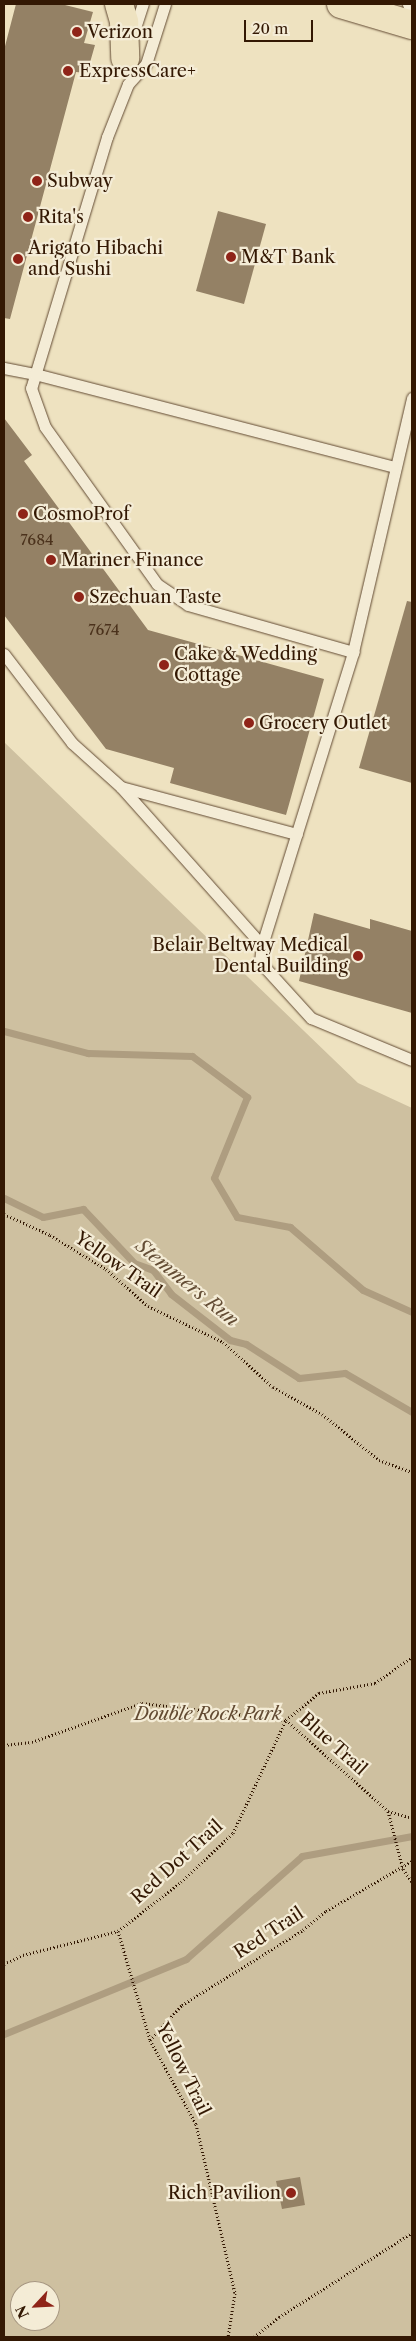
<!DOCTYPE html>
<html>
<head>
<meta charset="utf-8">
<style>
  body { margin:0 }
  #map { position:relative; width:416px; height:2341px; overflow:hidden; background:#eee2c0; font-family:"Libre Caslon Text",serif }
  div>[style] { position:absolute }
  [style*='--x'] { left:calc(var(--x)*1px); top:calc(var(--y)*1px); width:calc(var(--w)*1px); rotate:calc(var(--a)*1deg) }
  .green>* { inset:0; background:#cec0a0 }
  .stream>* { height:7px; margin:-3.5px; padding:0 3.5px; transform-origin:3.5px; border-radius:3.5px; background:#ae9d80 }
  .building>* { inset:0; background:#948165 }
  .path>* { height:3px; margin-top:-1.5px; transform-origin:0; background:repeating-linear-gradient(90deg,#331803 0 1px,transparent 0 3.5px) }
  .roads { filter:drop-shadow(0 0 1px #624a32) drop-shadow(0 0 1px #624a32) }
  .service>* { height:11px; margin:-5.5px; padding:0 5.5px; transform-origin:5.5px; border-radius:5.5px; background:#f4ecd6 }
  .primary>* { height:28px; margin:-14px; padding:0 14px; transform-origin:14px; border-radius:14px; background:#eee2c0 }
  .dots>* { width:14px; height:14px; translate:-50% -50%; box-sizing:border-box; border:2px solid #f4ecd6; border-radius:50% }
  span { translate:-50% -50%; white-space:nowrap; text-align:center; line-height:1.15; -webkit-text-stroke:4.5px #f4ecd6; paint-order:stroke }
  .number-label { font-size:15px; color:#4b321c }
  .number-label span { -webkit-text-stroke-width:0 }
  .poi-label { font-size:18px; color:#331803 }
  .left { translate:0 -50%; text-align:left }
  .right { translate:-100% -50%; text-align:right }
  .street-label { font-size:18px; color:#331803 }
  .park-label { font-size:18px; color:#624a32; font-style:italic }
  .water-label { font-size:19px; color:#644d35; font-style:italic }
  .frame { position:absolute; inset:0; border:5px solid #331803; pointer-events:none }
  .north { position:absolute; left:10px; top:2281px; width:50px; height:50px; box-sizing:border-box; background:#f4ecd6; border:1px solid #a79782; border-radius:50%; rotate:245deg; font-size:14px; font-weight:700; line-height:20px; text-align:center; color:#331803 }
  .north::after { content:''; display:block; margin:auto; width:18px; height:22px; background:#8f2418; clip-path:polygon(50% 0,100% 100%,50% 72%,0 100%) }
  .scale { position:absolute; left:244px; top:20px; width:69px; height:22px; box-sizing:border-box; border:2px solid #331803; border-top:0; padding-left:6px; font-size:15px; line-height:18px; white-space:nowrap; color:#331803; -webkit-text-stroke:4px #f4ecd6; paint-order:stroke }
</style>
</head>
<body>
<div id="map">
  <div class="green">
    <div style="clip-path:polygon(evenodd,4px 742px,358px 1083px,412px 1108px,412px 2337px,4px 2337px,4px 742px,20px 2291px,50px 2291px,50px 2321px,20px 2321px,20px 2291px)"></div>
  </div>
  <div class="stream">
    <div style="--x:4;--y:1031;--w:87;--a:14.7"></div>
    <div style="--x:88;--y:1053;--w:104;--a:1.7"></div>
    <div style="--x:192;--y:1056;--w:69;--a:36.7"></div>
    <div style="--x:247;--y:1097;--w:87;--a:112.2"></div>
    <div style="--x:214;--y:1178;--w:45;--a:59.5"></div>
    <div style="--x:237;--y:1217;--w:54;--a:10.7"></div>
    <div style="--x:290;--y:1227;--w:96;--a:40.8"></div>
    <div style="--x:363;--y:1290;--w:54;--a:24.2"></div>
    <div style="--x:4;--y:1198;--w:43;--a:26"></div>
    <div style="--x:43;--y:1217;--w:41;--a:-11.3"></div>
    <div style="--x:83;--y:1209;--w:74;--a:46.6"></div>
    <div style="--x:134;--y:1263;--w:20;--a:20"></div>
    <div style="--x:153;--y:1270;--w:30;--a:53"></div>
    <div style="--x:171;--y:1294;--w:75;--a:37.9"></div>
    <div style="--x:230;--y:1340;--w:16;--a:14"></div>
    <div style="--x:246;--y:1344;--w:63;--a:32.7"></div>
    <div style="--x:299;--y:1378;--w:46;--a:-6.2"></div>
    <div style="--x:345;--y:1373;--w:78;--a:30.2"></div>
    <div style="--x:4;--y:2034;--w:197;--a:-22.4"></div>
    <div style="--x:186;--y:1959;--w:155;--a:-41.6"></div>
    <div style="--x:302;--y:1856;--w:112;--a:-10.3"></div>
  </div>
  <div class="building">
    <div style="clip-path:polygon(16px 4px,61px 4px,93px 12px,84px 43px,95px 45px,87px 73px,76px 72px,10px 319px,4px 318px,4px 50px)"></div>
    <div style="clip-path:polygon(218px 211px,266px 224px,244px 304px,196px 291px)"></div>
    <div style="clip-path:polygon(4px 418px,32px 455px,24px 461px,148px 630px,324px 679px,286px 815px,170px 783px,174px 768px,106px 749px,4px 615px)"></div>
    <div style="clip-path:polygon(407px 601px,412px 602px,412px 783px,359px 768px)"></div>
    <div style="clip-path:polygon(314px 913px,370px 929px,370px 919px,412px 931px,412px 1013px,299px 981px)"></div>
    <div style="clip-path:polygon(300px 2177px,305px 2205px,282px 2209px,276px 2181px)"></div>
  </div>
  <div class="path">
    <div style="--x:4;--y:1214;--w:51;--a:24.5"></div>
    <div style="--x:50;--y:1235;--w:66;--a:31.3"></div>
    <div style="--x:106;--y:1269;--w:56;--a:41.4"></div>
    <div style="--x:148;--y:1306;--w:83;--a:25.6"></div>
    <div style="--x:223;--y:1342;--w:67;--a:42"></div>
    <div style="--x:273;--y:1387;--w:56;--a:28.9"></div>
    <div style="--x:322;--y:1414;--w:73;--a:38.9"></div>
    <div style="--x:379;--y:1460;--w:35;--a:20"></div>
    <div style="--x:4;--y:1745;--w:28;--a:-6"></div>
    <div style="--x:32;--y:1742;--w:117;--a:-19.5"></div>
    <div style="--x:142;--y:1703;--w:145;--a:6.7"></div>
    <div style="--x:286;--y:1720;--w:137;--a:41.7"></div>
    <div style="--x:388;--y:1811;--w:60;--a:75.5"></div>
    <div style="--x:403;--y:1869;--w:16;--a:55"></div>
    <div style="--x:388;--y:1811;--w:25;--a:16"></div>
    <div style="--x:118;--y:1931;--w:80;--a:-37.9"></div>
    <div style="--x:181;--y:1882;--w:71;--a:-43.3"></div>
    <div style="--x:233;--y:1833;--w:125;--a:-64.9"></div>
    <div style="--x:286;--y:1720;--w:43;--a:-39.3"></div>
    <div style="--x:319;--y:1693;--w:57;--a:-10.1"></div>
    <div style="--x:375;--y:1683;--w:45;--a:-35.1"></div>
    <div style="--x:4;--y:1964;--w:21;--a:-25"></div>
    <div style="--x:23;--y:1955;--w:98;--a:-14.2"></div>
    <div style="--x:118;--y:1931;--w:114;--a:73.6"></div>
    <div style="--x:150;--y:2040;--w:96;--a:61.3"></div>
    <div style="--x:196;--y:2124;--w:173;--a:77"></div>
    <div style="--x:235;--y:2293;--w:45;--a:99"></div>
    <div style="--x:150;--y:2040;--w:47;--a:-47.6"></div>
    <div style="--x:182;--y:2005;--w:142;--a:-31.8"></div>
    <div style="--x:303;--y:1930;--w:30;--a:-40"></div>
    <div style="--x:326;--y:1911;--w:99;--a:-30.2"></div>
    <div style="--x:254;--y:2337;--w:32;--a:-39"></div>
    <div style="--x:279;--y:2317;--w:157;--a:-32.3"></div>
  </div>
  <div class="roads">
    <div class="service">
      <div style="--x:165;--y:4;--w:63;--a:107.6"></div>
      <div style="--x:146;--y:64;--w:27;--a:132"></div>
      <div style="--x:128;--y:84;--w:57;--a:111.6"></div>
      <div style="--x:107;--y:137;--w:262;--a:106.8"></div>
      <div style="--x:31;--y:388;--w:41;--a:70.3"></div>
      <div style="--x:45;--y:427;--w:193;--a:54.5"></div>
      <div style="--x:157;--y:584;--w:37;--a:34"></div>
      <div style="--x:188;--y:605;--w:172;--a:15.9"></div>
      <div style="--x:353;--y:652;--w:261;--a:-76.9"></div>
      <div style="--x:408;--y:4;--w:10;--a:66"></div>
      <div style="--x:133;--y:34;--w:32;--a:-72"></div>
      <div style="--x:4;--y:368;--w:32;--a:11"></div>
      <div style="--x:35;--y:374;--w:372;--a:14.5"></div>
      <div style="--x:4;--y:654;--w:112;--a:52.6"></div>
      <div style="--x:72;--y:743;--w:66;--a:41.9"></div>
      <div style="--x:121;--y:787;--w:182;--a:15"></div>
      <div style="--x:121;--y:787;--w:212;--a:48.3"></div>
      <div style="--x:262;--y:945;--w:17;--a:97"></div>
      <div style="--x:260;--y:962;--w:76;--a:47.7"></div>
      <div style="--x:311;--y:1018;--w:109;--a:22.6"></div>
      <div style="--x:262;--y:945;--w:307;--a:-72.7"></div>
    </div>
    <div class="primary">
      <div style="--x:119;--y:4;--w:19;--a:74"></div>
      <div style="--x:124;--y:22;--w:36;--a:88"></div>
      <div style="--x:341;--y:4;--w:74;--a:16.5"></div>
    </div>
  </div>
  <div class="dots">
    <div style="left:77px;top:32px;background:#8f2418"></div>
    <div style="left:68px;top:71px;background:#8f2418"></div>
    <div style="left:37px;top:181px;background:#8f2418"></div>
    <div style="left:28px;top:217px;background:#8f2418"></div>
    <div style="left:231px;top:257px;background:#8f2418"></div>
    <div style="left:18px;top:259px;background:#8f2418"></div>
    <div style="left:23px;top:514px;background:#8f2418"></div>
    <div style="left:51px;top:560px;background:#8f2418"></div>
    <div style="left:79px;top:597px;background:#8f2418"></div>
    <div style="left:164px;top:665px;background:#8f2418"></div>
    <div style="left:249px;top:723px;background:#8f2418"></div>
    <div style="left:358px;top:956px;background:#8f2418"></div>
    <div style="left:291px;top:2193px;background:#8f2418"></div>
  </div>
  <div class="number-label">
    <span style="left:37px;top:540px">7684</span>
    <span style="left:104px;top:630px">7674</span>
  </div>
  <div class="poi-label">
    <span class="left" style="left:87px;top:32px">Verizon</span>
    <span class="left" style="left:79px;top:71px">ExpressCare+</span>
    <span class="left" style="left:47px;top:181px">Subway</span>
    <span class="left" style="left:38px;top:217px">Rita's</span>
    <span class="left" style="left:28px;top:259px">Arigato Hibachi<br>and Sushi</span>
    <span class="left" style="left:241px;top:257px">M&amp;T Bank</span>
    <span class="left" style="left:33px;top:514px">CosmoProf</span>
    <span class="left" style="left:61px;top:560px">Mariner Finance</span>
    <span class="left" style="left:89px;top:597px">Szechuan Taste</span>
    <span class="left" style="left:174px;top:665px">Cake &amp; Wedding<br>Cottage</span>
    <span class="left" style="left:259px;top:723px">Grocery Outlet</span>
    <span class="right" style="left:348px;top:956px">Belair Beltway Medical<br>Dental Building</span>
    <span class="right" style="left:281px;top:2193px">Rich Pavilion</span>
  </div>
  <div class="street-label">
    <span style="left:118px;top:1265px;rotate:35deg">Yellow Trail</span>
    <span style="left:333px;top:1744px;rotate:42deg">Blue Trail</span>
    <span style="left:177px;top:1862px;rotate:-42deg">Red Dot Trail</span>
    <span style="left:269px;top:1933px;rotate:-33deg">Red Trail</span>
    <span style="left:183px;top:2069px;rotate:64deg">Yellow Trail</span>
  </div>
  <div class="park-label">
    <span style="left:208px;top:1714px">Double Rock Park</span>
  </div>
  <div class="water-label">
    <span style="left:187px;top:1283px;rotate:39deg">Stemmers Run</span>
  </div>
  <div class="frame"></div>
  <div class="north">N</div>
  <div class="scale">20 m</div>
</div>
</body>
</html>
